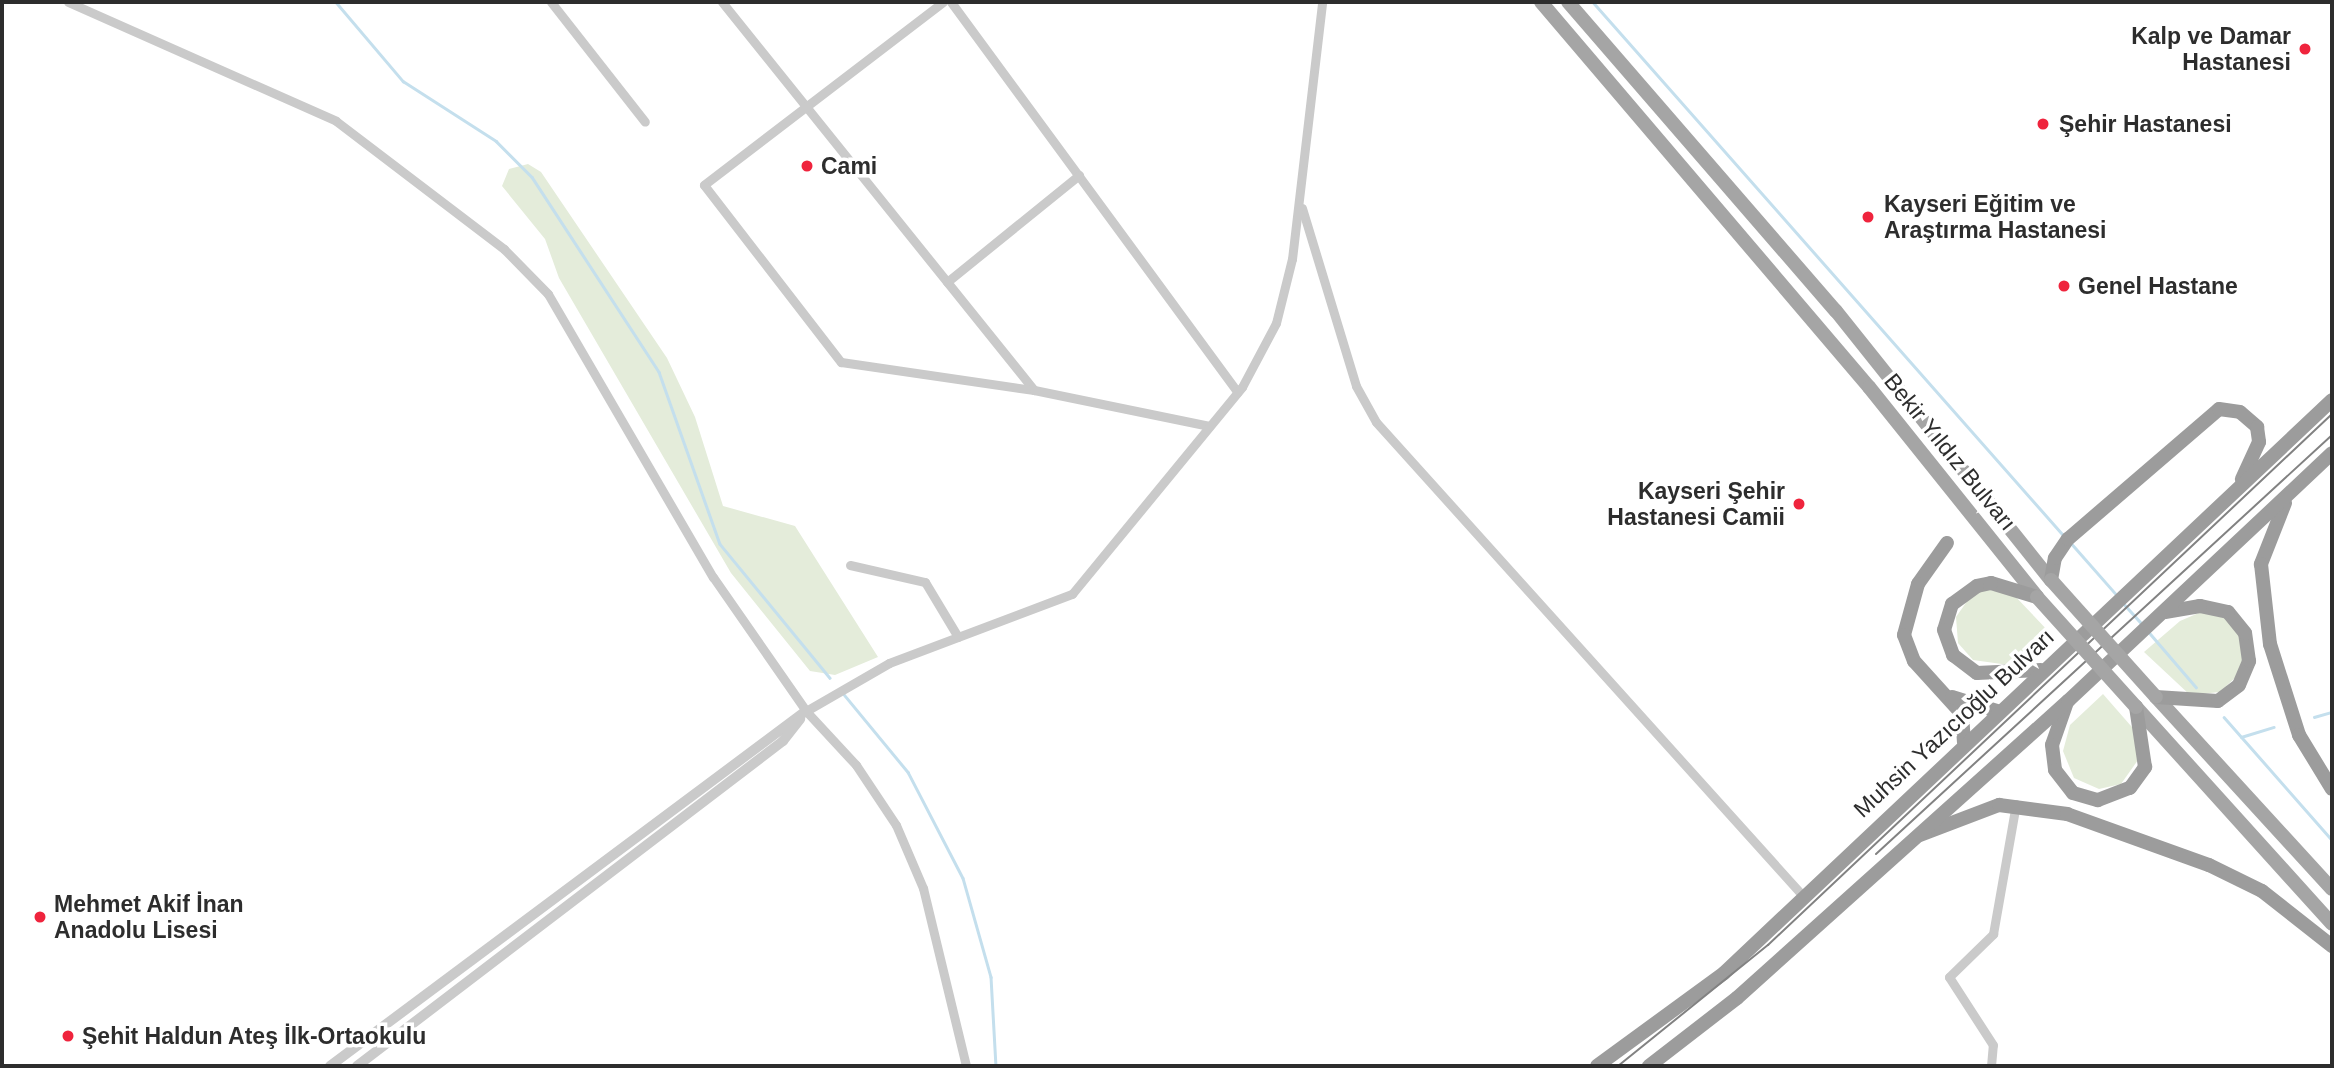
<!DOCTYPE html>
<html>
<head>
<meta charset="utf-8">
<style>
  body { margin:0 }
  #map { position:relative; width:2334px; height:1068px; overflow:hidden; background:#fff; font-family:Arial,sans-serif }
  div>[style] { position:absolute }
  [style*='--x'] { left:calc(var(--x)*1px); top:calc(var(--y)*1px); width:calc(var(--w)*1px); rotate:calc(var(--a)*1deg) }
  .green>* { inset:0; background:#e4ecda }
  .stream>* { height:2.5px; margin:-1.25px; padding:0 1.25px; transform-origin:1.25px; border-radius:1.25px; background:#c4dfed }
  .minor>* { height:9px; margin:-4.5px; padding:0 4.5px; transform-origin:4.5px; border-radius:4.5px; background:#cacaca }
  .tertiary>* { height:10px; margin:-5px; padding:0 5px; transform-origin:5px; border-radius:5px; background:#cacaca }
  .primary>* { height:14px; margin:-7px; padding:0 7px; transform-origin:7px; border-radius:7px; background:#a5a5a5 }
  .trunk>* { height:14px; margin:-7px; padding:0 7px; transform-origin:7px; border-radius:7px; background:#9c9c9c }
  .tram>* { height:2px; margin:-1px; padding:0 1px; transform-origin:1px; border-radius:1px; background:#828282 }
  .primary-bridge>* { height:14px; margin:-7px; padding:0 7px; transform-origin:7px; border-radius:7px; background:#a5a5a5 }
  .dots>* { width:19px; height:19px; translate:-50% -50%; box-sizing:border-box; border:4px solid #fff; border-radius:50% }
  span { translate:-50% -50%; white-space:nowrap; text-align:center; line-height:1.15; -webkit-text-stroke:7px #fff; paint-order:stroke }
  .poi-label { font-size:23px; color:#2d2d2d; font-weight:700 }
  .right { translate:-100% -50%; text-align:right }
  .left { translate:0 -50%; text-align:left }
  .street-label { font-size:23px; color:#2d2d2d }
  .frame { position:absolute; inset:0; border:4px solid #2d2d2d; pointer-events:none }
</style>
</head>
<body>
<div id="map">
  <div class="green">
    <div style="clip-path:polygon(528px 164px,541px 172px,667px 358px,695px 417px,723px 506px,795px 526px,878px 657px,835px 675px,810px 671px,731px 573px,559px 278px,545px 239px,502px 186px,509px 169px)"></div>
    <div style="clip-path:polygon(1986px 589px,2014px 595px,2051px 634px,2009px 665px,1973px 660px,1958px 643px,1956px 617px,1970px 597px)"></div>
    <div style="clip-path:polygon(2201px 612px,2224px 616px,2239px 632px,2244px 655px,2239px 674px,2220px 692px,2190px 695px,2144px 652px,2180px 621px)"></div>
    <div style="clip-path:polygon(2103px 694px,2138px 734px,2138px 760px,2121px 784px,2099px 789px,2074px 778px,2063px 751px,2070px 725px)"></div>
  </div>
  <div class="stream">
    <div style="--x:336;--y:2;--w:104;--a:49.7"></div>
    <div style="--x:403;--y:81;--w:111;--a:32.8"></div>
    <div style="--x:496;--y:141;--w:51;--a:45"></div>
    <div style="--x:532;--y:177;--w:233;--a:56.9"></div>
    <div style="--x:659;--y:372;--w:182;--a:70.5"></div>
    <div style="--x:720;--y:544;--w:173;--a:50.6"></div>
    <div style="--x:1593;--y:2;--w:713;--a:48.58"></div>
    <div style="--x:2072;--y:544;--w:67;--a:48.7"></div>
    <div style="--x:2125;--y:605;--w:24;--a:48"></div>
    <div style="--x:2148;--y:631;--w:74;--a:49.4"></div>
    <div style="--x:842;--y:692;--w:104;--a:50.5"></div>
    <div style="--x:908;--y:772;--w:119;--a:62.6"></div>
    <div style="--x:963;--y:878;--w:103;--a:74.2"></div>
    <div style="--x:991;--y:977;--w:89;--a:86.8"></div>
    <div style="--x:2224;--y:717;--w:164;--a:48.7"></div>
    <div style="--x:2314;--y:717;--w:19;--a:-16"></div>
    <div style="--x:2241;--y:737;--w:34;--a:-17"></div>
  </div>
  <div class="minor">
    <div style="--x:68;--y:2;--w:293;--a:23.9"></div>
    <div style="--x:336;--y:121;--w:211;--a:37.3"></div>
    <div style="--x:504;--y:249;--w:63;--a:45.6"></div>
    <div style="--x:548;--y:294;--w:328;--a:59.8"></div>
    <div style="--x:713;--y:577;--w:163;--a:55.2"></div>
    <div style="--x:806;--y:711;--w:74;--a:47.2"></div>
    <div style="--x:856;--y:765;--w:72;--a:56.3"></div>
    <div style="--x:896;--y:825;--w:69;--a:66.8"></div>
    <div style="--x:923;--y:888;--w:183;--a:76.4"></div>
    <div style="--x:551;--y:2;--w:152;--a:51.9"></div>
    <div style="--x:722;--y:2;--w:498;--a:51.2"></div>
    <div style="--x:943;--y:2;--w:301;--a:142.6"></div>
    <div style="--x:704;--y:185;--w:224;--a:52.3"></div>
    <div style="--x:841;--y:362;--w:195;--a:8.3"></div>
    <div style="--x:1034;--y:390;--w:179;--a:11.6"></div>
    <div style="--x:951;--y:2;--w:484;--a:53.7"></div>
    <div style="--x:1302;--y:208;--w:186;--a:73.1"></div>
    <div style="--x:1356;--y:386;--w:41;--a:60.9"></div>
    <div style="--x:1376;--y:422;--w:639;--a:47.98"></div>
    <div style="--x:947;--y:282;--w:170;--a:-39"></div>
    <div style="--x:850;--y:565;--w:77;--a:12.8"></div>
    <div style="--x:925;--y:582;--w:64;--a:59"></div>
    <div style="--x:806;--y:711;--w:96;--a:-30"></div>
    <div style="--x:889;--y:663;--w:196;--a:-20.7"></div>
    <div style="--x:1072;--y:594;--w:268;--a:-50.6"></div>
    <div style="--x:1242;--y:387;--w:72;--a:-62"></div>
    <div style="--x:1276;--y:323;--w:66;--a:-76"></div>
    <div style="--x:1292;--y:259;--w:259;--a:-83.3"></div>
    <div style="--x:1991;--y:1066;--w:21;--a:-85"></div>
    <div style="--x:1993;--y:1045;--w:81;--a:-122.9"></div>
    <div style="--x:1949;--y:977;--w:62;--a:-44.3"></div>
    <div style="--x:1993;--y:934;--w:132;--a:-80"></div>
  </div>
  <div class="tertiary">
    <div style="--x:330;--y:1066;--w:594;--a:-36.72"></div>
    <div style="--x:357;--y:1066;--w:536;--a:-37.34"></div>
    <div style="--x:783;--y:741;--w:28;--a:-52"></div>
  </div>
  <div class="primary">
    <div style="--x:1541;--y:2;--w:506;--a:49.57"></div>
    <div style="--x:1869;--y:387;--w:269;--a:51.3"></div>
    <div style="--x:1568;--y:2;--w:409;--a:49.1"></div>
    <div style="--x:1836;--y:311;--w:344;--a:51.4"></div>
    <div style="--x:2156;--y:697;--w:260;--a:47.5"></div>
    <div style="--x:2136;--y:707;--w:292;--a:47.9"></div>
  </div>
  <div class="trunk">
    <div style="--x:2285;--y:503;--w:66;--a:111.5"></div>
    <div style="--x:2261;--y:564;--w:81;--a:83.6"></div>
    <div style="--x:2270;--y:644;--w:96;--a:72.3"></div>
    <div style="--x:2299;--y:735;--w:63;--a:58.6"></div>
    <div style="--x:1947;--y:543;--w:50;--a:125.3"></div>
    <div style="--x:1918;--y:584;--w:53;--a:105.4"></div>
    <div style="--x:1904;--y:635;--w:28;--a:69"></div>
    <div style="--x:1914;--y:661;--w:72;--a:47.8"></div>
    <div style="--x:1962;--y:714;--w:28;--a:86"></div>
    <div style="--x:2051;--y:580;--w:22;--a:-80"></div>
    <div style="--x:2055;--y:558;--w:23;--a:-56"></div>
    <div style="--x:2068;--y:539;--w:199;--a:-40.7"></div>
    <div style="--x:2219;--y:409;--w:21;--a:8"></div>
    <div style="--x:2240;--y:412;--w:23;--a:41"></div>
    <div style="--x:2257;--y:427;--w:15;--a:82"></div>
    <div style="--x:2259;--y:442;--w:41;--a:114.7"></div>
    <div style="--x:2037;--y:597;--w:48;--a:-163.1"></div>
    <div style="--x:1991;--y:583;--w:14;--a:168"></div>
    <div style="--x:1977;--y:586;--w:31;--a:144"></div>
    <div style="--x:1952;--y:604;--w:27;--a:107"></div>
    <div style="--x:1944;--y:630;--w:27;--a:70"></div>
    <div style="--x:1953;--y:655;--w:30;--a:37"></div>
    <div style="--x:1977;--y:673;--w:64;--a:-2.7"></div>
    <div style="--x:1952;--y:697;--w:47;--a:17.3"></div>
    <div style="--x:2156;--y:697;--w:62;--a:3.7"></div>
    <div style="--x:2218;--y:701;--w:26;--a:-37"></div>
    <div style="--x:2239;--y:685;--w:26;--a:-67"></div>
    <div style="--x:2249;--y:661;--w:28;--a:-98"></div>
    <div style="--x:2245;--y:633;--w:27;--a:-129"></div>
    <div style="--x:2228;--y:612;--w:29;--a:-168"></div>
    <div style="--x:2200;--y:606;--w:34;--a:170"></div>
    <div style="--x:2066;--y:705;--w:42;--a:109.3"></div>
    <div style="--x:2052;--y:745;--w:25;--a:83"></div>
    <div style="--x:2055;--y:770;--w:29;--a:52"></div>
    <div style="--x:2073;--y:793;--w:26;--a:16"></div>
    <div style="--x:2098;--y:800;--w:34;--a:-21"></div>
    <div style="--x:2130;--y:788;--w:26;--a:-54"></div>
    <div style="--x:2145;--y:767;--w:61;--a:-98.5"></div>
    <div style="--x:1920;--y:835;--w:85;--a:-20.8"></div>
    <div style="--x:1999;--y:805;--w:69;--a:7.5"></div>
    <div style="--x:2067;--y:814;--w:151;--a:19.8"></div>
    <div style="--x:2209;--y:865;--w:59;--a:26.1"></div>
    <div style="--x:2262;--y:891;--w:89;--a:38.2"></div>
    <div style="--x:1597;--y:1066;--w:157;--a:-36.2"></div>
    <div style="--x:1724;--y:973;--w:835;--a:-43.3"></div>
    <div style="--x:1649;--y:1066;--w:111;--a:-37.7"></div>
    <div style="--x:1737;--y:998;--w:445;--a:-41.9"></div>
    <div style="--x:2068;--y:701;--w:362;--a:-43.2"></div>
  </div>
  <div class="tram">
    <div style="--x:1876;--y:854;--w:619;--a:-42.58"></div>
    <div style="--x:1618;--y:1066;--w:193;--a:-38.9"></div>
    <div style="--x:1768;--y:945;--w:775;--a:-43.27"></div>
  </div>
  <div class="primary-bridge">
    <div style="--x:2051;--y:580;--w:157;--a:48.1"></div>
    <div style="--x:2037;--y:597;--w:148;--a:48"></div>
  </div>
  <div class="dots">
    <div style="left:2305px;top:49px;background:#ef243d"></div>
    <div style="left:2043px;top:124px;background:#ef243d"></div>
    <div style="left:807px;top:166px;background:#ef243d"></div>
    <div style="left:1868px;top:217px;background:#ef243d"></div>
    <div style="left:2064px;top:286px;background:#ef243d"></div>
    <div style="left:1799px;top:504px;background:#ef243d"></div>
    <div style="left:40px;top:917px;background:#ef243d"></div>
    <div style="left:68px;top:1036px;background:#ef243d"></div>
  </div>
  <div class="poi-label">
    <span class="right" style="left:2291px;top:49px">Kalp ve Damar<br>Hastanesi</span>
    <span class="left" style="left:2059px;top:124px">Şehir Hastanesi</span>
    <span class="left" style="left:821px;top:166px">Cami</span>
    <span class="left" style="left:1884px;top:217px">Kayseri Eğitim ve<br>Araştırma Hastanesi</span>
    <span class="left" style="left:2078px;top:286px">Genel Hastane</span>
    <span class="right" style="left:1785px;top:504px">Kayseri Şehir<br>Hastanesi Camii</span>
    <span class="left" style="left:54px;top:917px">Mehmet Akif İnan<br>Anadolu Lisesi</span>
    <span class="left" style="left:82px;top:1036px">Şehit Haldun Ateş İlk-Ortaokulu</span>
  </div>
  <div class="street-label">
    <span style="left:1950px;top:452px;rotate:51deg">Bekir Yıldız Bulvarı</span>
    <span style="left:1954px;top:723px;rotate:-43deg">Muhsin Yazıcıoğlu Bulvarı</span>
  </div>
  <div class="frame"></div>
</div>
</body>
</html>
